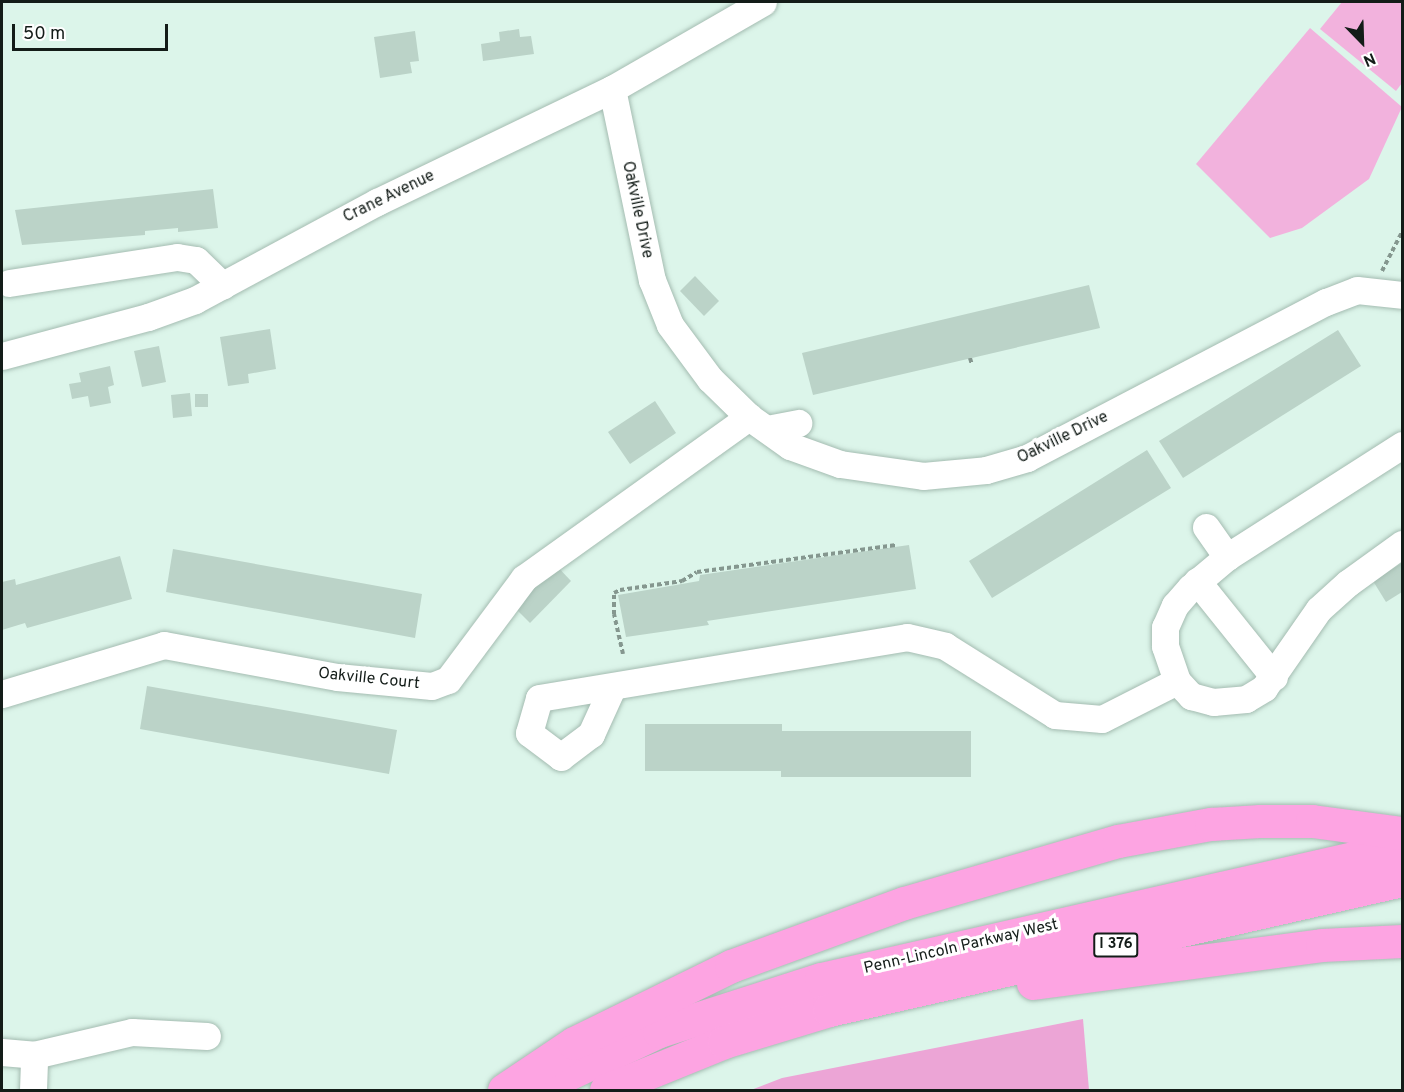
<!DOCTYPE html>
<html>
<head>
<meta charset="utf-8">
<style>
  body { margin:0 }
  #map { position:relative; width:1404px; height:1092px; overflow:hidden; background:#dcf5ea; font-family:Overpass,sans-serif }
  div>[style] { position:absolute }
  [style*='--x'] { left:calc(var(--x)*1px); top:calc(var(--y)*1px); width:calc(var(--w)*1px); rotate:calc(var(--a)*1deg) }
  .green>* { inset:0; background:#f2b2dd }
  .forest>* { inset:0; background:#eca5d6 }
  .building>* { inset:0; background:#bbd3c8 }
  .path>* { height:4px; margin-top:-2px; transform-origin:0; background:repeating-linear-gradient(90deg,#85978f 0 4.5px,transparent 0 7.5px) }
  .roads { filter:drop-shadow(0 0 2px #a4bcb1) drop-shadow(0 0 2px #a4bcb1) }
  .minor>* { height:27px; margin:-13.5px; padding:0 13.5px; transform-origin:13.5px; border-radius:13.5px; background:#fff }
  .highway>* { height:33px; margin:-16.5px; padding:0 16.5px; transform-origin:16.5px; border-radius:16.5px; background:#fda4e2 }
  span { translate:-50% -50%; white-space:nowrap; text-align:center; line-height:1.15; -webkit-text-stroke:6px #fff; paint-order:stroke }
  .shield-label span { padding:2px 4px; background:#fff; border:2px solid; border-radius:4px; -webkit-text-stroke-width:0 }
  .shield-label { font-size:15px; color:#131c18; font-weight:700 }
  .street-label { font-size:16px; color:#131c18 }
  .frame { position:absolute; inset:0; border:3px solid #131c18; pointer-events:none }
  .north { position:absolute; left:1332px; top:12px; width:60px; height:60px; -webkit-text-stroke:4px #fff; paint-order:stroke; rotate:157deg; font-size:16px; font-weight:700; line-height:24px; text-align:center; color:#131c18 }
  .north::after { content:''; display:block; margin:auto; width:21px; height:27px; background:#131c18; clip-path:polygon(50% 0,100% 100%,50% 72%,0 100%) }
  .scale { position:absolute; left:12px; top:24px; width:156px; height:27px; box-sizing:border-box; border:3px solid #131c18; border-top:0; padding-left:8px; font-size:18px; line-height:21px; white-space:nowrap; color:#131c18; -webkit-text-stroke:4px #fff; paint-order:stroke }
</style>
</head>
<body>
<div id="map">
  <div class="green">
    <div style="clip-path:polygon(1342px 2px,1402px 2px,1402px 83px,1396px 91px,1320px 29px)"></div>
    <div style="clip-path:polygon(1310px 28px,1402px 107px,1369px 179px,1302px 228px,1270px 238px,1196px 164px)"></div>
  </div>
  <div class="forest">
    <div style="clip-path:polygon(1083px 1019px,1089px 1090px,751px 1090px,782px 1078px)"></div>
  </div>
  <div class="building">
    <div style="clip-path:polygon(519px 29px,520px 37px,531px 36px,534px 54px,483px 61px,481px 44px,500px 41px,499px 32px)"></div>
    <div style="clip-path:polygon(415px 31px,419px 61px,410px 62px,412px 73px,380px 78px,374px 37px)"></div>
    <div style="clip-path:polygon(213px 189px,218px 228px,178px 232px,178px 228px,145px 231px,145px 235px,22px 245px,15px 210px)"></div>
    <div style="clip-path:polygon(695px 276px,719px 301px,704px 316px,680px 291px)"></div>
    <div style="clip-path:polygon(1089px 285px,1100px 328px,813px 395px,802px 353px)"></div>
    <div style="clip-path:polygon(270px 329px,276px 369px,248px 374px,249px 383px,228px 386px,220px 337px)"></div>
    <div style="clip-path:polygon(1338px 330px,1361px 366px,1183px 478px,1159px 441px)"></div>
    <div style="clip-path:polygon(159px 346px,166px 382px,142px 387px,134px 351px)"></div>
    <div style="clip-path:polygon(110px 366px,114px 385px,108px 387px,111px 403px,90px 407px,88px 396px,72px 399px,69px 384px,81px 382px,79px 373px)"></div>
    <div style="clip-path:polygon(190px 393px,192px 416px,173px 418px,171px 395px)"></div>
    <div style="clip-path:polygon(195px 394px,208px 394px,208px 407px,195px 407px)"></div>
    <div style="clip-path:polygon(655px 401px,676px 433px,630px 464px,608px 432px)"></div>
    <div style="clip-path:polygon(1147px 450px,1171px 488px,992px 598px,969px 561px)"></div>
    <div style="clip-path:polygon(909px 545px,916px 589px,707px 621px,709px 625px,626px 637px,618px 595px,699px 581px,700px 575px)"></div>
    <div style="clip-path:polygon(173px 549px,422px 594px,415px 638px,166px 592px)"></div>
    <div style="clip-path:polygon(120px 556px,132px 599px,27px 628px,25px 623px,2px 630px,2px 582px,15px 579px,16px 585px)"></div>
    <div style="clip-path:polygon(554px 563px,571px 581px,530px 623px,512px 605px)"></div>
    <div style="clip-path:polygon(1402px 563px,1402px 592px,1386px 602px,1373px 581px)"></div>
    <div style="clip-path:polygon(147px 686px,397px 730px,389px 774px,140px 729px)"></div>
    <div style="clip-path:polygon(645px 724px,782px 724px,782px 731px,971px 731px,971px 777px,781px 777px,781px 771px,645px 771px)"></div>
  </div>
  <div class="path">
    <div style="--x:1382;--y:271;--w:44;--a:-62.9"></div>
    <div style="--x:970;--y:358;--w:7;--a:74"></div>
    <div style="--x:623;--y:654;--w:41;--a:-102.7"></div>
    <div style="--x:614;--y:614;--w:21;--a:-90"></div>
    <div style="--x:614;--y:593;--w:7;--a:-27"></div>
    <div style="--x:620;--y:590;--w:63;--a:-8.3"></div>
    <div style="--x:682;--y:581;--w:17;--a:-31"></div>
    <div style="--x:697;--y:572;--w:201;--a:-7.7"></div>
  </div>
  <div class="roads">
    <div class="minor">
      <div style="--x:612;--y:89;--w:195;--a:78.2"></div>
      <div style="--x:652;--y:280;--w:48;--a:68.2"></div>
      <div style="--x:670;--y:325;--w:67;--a:53.5"></div>
      <div style="--x:710;--y:379;--w:54;--a:44.3"></div>
      <div style="--x:749;--y:417;--w:50;--a:35.3"></div>
      <div style="--x:790;--y:446;--w:53;--a:19.8"></div>
      <div style="--x:840;--y:464;--w:84;--a:8.2"></div>
      <div style="--x:923;--y:476;--w:63;--a:-5.4"></div>
      <div style="--x:986;--y:470;--w:43;--a:-16.3"></div>
      <div style="--x:1027;--y:458;--w:337;--a:-27.6"></div>
      <div style="--x:1326;--y:302;--w:33;--a:-21"></div>
      <div style="--x:1357;--y:290;--w:45;--a:6.3"></div>
      <div style="--x:9;--y:283;--w:170;--a:-8.8"></div>
      <div style="--x:177;--y:257;--w:19;--a:9"></div>
      <div style="--x:196;--y:260;--w:37;--a:44"></div>
      <div style="--x:2;--y:356;--w:151;--a:-15"></div>
      <div style="--x:148;--y:317;--w:50;--a:-19.9"></div>
      <div style="--x:195;--y:300;--w:207;--a:-28.3"></div>
      <div style="--x:377;--y:202;--w:261;--a:-25.7"></div>
      <div style="--x:612;--y:89;--w:174;--a:-29.9"></div>
      <div style="--x:767;--y:429;--w:32;--a:-11"></div>
      <div style="--x:1402;--y:445;--w:208;--a:147.4"></div>
      <div style="--x:1227;--y:557;--w:48;--a:140"></div>
      <div style="--x:1190;--y:588;--w:23;--a:131"></div>
      <div style="--x:1175;--y:605;--w:24;--a:114"></div>
      <div style="--x:1165;--y:627;--w:19;--a:90"></div>
      <div style="--x:1165;--y:646;--w:37;--a:71"></div>
      <div style="--x:1177;--y:681;--w:21;--a:47"></div>
      <div style="--x:1191;--y:696;--w:23;--a:15"></div>
      <div style="--x:1213;--y:702;--w:33;--a:-5"></div>
      <div style="--x:1246;--y:699;--w:21;--a:-31"></div>
      <div style="--x:1264;--y:688;--w:96;--a:-55.2"></div>
      <div style="--x:1319;--y:609;--w:39;--a:-42"></div>
      <div style="--x:1348;--y:583;--w:67;--a:-35.8"></div>
      <div style="--x:1206;--y:527;--w:37;--a:55"></div>
      <div style="--x:1197;--y:581;--w:123;--a:51.3"></div>
      <div style="--x:612;--y:688;--w:51;--a:114.5"></div>
      <div style="--x:591;--y:734;--w:38;--a:143"></div>
      <div style="--x:561;--y:757;--w:40;--a:-143"></div>
      <div style="--x:529;--y:733;--w:36;--a:-74"></div>
      <div style="--x:539;--y:698;--w:373;--a:-9.4"></div>
      <div style="--x:907;--y:637;--w:39;--a:13"></div>
      <div style="--x:945;--y:646;--w:130;--a:32.1"></div>
      <div style="--x:1055;--y:715;--w:47;--a:4.9"></div>
      <div style="--x:1102;--y:719;--w:84;--a:-26.9"></div>
      <div style="--x:2;--y:694;--w:169;--a:-16.8"></div>
      <div style="--x:164;--y:645;--w:176;--a:10.5"></div>
      <div style="--x:337;--y:677;--w:95;--a:5.4"></div>
      <div style="--x:432;--y:686;--w:17;--a:-21"></div>
      <div style="--x:448;--y:680;--w:127;--a:-53.3"></div>
      <div style="--x:524;--y:578;--w:277;--a:-35.6"></div>
      <div style="--x:2;--y:1052;--w:32;--a:5"></div>
      <div style="--x:34;--y:1055;--w:101;--a:-13.2"></div>
      <div style="--x:132;--y:1032;--w:75;--a:3.1"></div>
      <div style="--x:33;--y:1090;--w:35;--a:-88"></div>
    </div>
    <div class="highway">
      <div style="--x:1033;--y:983;--w:291;--a:-7.5"></div>
      <div style="--x:1322;--y:945;--w:80;--a:-2.9"></div>
      <div style="--x:540;--y:1087;--w:132;--a:-25.2"></div>
      <div style="--x:659;--y:1031;--w:170;--a:-17.8"></div>
      <div style="--x:821;--y:979;--w:596;--a:-12.8"></div>
      <div style="--x:504;--y:1090;--w:84;--a:-33.9"></div>
      <div style="--x:574;--y:1043;--w:175;--a:-26.1"></div>
      <div style="--x:731;--y:966;--w:184;--a:-20"></div>
      <div style="--x:904;--y:903;--w:223;--a:-16.2"></div>
      <div style="--x:1118;--y:841;--w:95;--a:-10.4"></div>
      <div style="--x:1211;--y:824;--w:49;--a:-3.5"></div>
      <div style="--x:1260;--y:821;--w:52;--a:0"></div>
      <div style="--x:1312;--y:821;--w:91;--a:7.6"></div>
      <div style="--x:606;--y:1090;--w:127;--a:-22.1"></div>
      <div style="--x:724;--y:1042;--w:110;--a:-16.9"></div>
      <div style="--x:829;--y:1010;--w:588;--a:-12.78"></div>
    </div>
  </div>
  <div class="shield-label">
    <span style="left:1116px;top:945px">I 376</span>
  </div>
  <div class="street-label">
    <span style="left:389px;top:197px;rotate:-26deg">Crane Avenue</span>
    <span style="left:637px;top:210px;rotate:78deg">Oakville Drive</span>
    <span style="left:1063px;top:438px;rotate:-26deg">Oakville Drive</span>
    <span style="left:369px;top:679px;rotate:6deg">Oakville Court</span>
    <span style="left:961px;top:947px;rotate:-13deg">Penn-Lincoln Parkway West</span>
  </div>
  <div class="frame"></div>
  <div class="north">N</div>
  <div class="scale">50 m</div>
</div>
</body>
</html>
